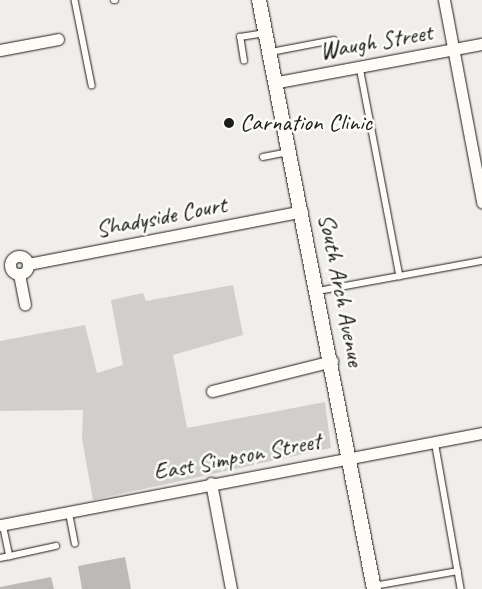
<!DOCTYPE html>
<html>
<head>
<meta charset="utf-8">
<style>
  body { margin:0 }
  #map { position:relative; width:482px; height:589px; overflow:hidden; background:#f0eeea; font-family:Caveat,sans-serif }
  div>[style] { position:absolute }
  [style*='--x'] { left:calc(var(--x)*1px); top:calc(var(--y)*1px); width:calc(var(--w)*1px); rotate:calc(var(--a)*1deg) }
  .green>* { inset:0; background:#d0cfcc }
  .building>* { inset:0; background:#bbbab6 }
  .roads { filter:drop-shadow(0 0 1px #1c1c1c) drop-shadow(0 0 1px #1c1c1c) }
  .service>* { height:5.5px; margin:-2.75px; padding:0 2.75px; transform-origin:2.75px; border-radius:2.75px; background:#fdfcf7 }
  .minor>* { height:11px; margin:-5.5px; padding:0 5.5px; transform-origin:5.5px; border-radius:5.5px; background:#fdfcf7 }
  .minor>.ring { margin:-5.5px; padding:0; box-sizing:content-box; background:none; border:11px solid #fdfcf7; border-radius:50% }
  .tertiary>* { height:14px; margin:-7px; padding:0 7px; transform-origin:7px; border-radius:7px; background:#fdfcf7 }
  .dots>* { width:14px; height:14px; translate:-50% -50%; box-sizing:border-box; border:2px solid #fdfcf7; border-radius:50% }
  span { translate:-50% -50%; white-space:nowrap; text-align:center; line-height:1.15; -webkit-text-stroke:5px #fdfcf7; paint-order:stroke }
  .street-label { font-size:24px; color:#1c1c1c }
  .poi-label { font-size:24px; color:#1c1c1c }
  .left { translate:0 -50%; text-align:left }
</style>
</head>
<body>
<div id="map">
  <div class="green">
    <div style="clip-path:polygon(233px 285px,243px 335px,173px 355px,187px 428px,325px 402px,331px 448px,93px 500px,82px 439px,83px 410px,0 411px,0 341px,85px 325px,97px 373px,123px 365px,111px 300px,143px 293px,146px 301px)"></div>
  </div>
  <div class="building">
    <div style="clip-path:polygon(125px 557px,131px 589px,82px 589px,78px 566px)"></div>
    <div style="clip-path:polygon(51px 577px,54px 589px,0 589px,0 587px)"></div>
  </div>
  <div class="roads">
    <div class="service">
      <div style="--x:75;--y:0;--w:87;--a:78.7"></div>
      <div style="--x:114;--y:0;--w:1;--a:0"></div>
      <div style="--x:271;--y:52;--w:64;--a:-10.8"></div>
      <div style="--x:244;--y:61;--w:24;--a:-99"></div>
      <div style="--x:240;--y:37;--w:24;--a:-9"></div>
      <div style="--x:360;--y:67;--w:213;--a:79.2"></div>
      <div style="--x:263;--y:157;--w:25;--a:-11"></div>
      <div style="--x:318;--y:291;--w:167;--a:-10.4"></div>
      <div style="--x:435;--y:441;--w:150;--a:80"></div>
      <div style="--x:69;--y:511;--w:33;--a:79"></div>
      <div style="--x:3;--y:524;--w:33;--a:78"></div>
      <div style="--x:10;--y:556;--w:47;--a:-12.3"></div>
      <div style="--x:0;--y:558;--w:10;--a:-11"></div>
      <div style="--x:374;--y:586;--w:85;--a:-10.1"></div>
    </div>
    <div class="minor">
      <div style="--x:444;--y:0;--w:206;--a:79.3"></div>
      <div style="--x:0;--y:50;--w:59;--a:-10.7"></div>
      <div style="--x:278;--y:82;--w:208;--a:-10.6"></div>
      <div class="ring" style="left:10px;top:256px;width:7px;height:7px"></div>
      <div style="--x:28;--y:264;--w:279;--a:-10.9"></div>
      <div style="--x:19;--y:274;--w:31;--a:79"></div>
      <div style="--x:212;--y:391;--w:124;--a:-14"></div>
      <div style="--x:211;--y:483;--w:108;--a:79.3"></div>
      <div style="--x:0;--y:525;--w:491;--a:-10.8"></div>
    </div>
    <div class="tertiary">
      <div style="--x:259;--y:0;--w:600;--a:78.95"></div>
    </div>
  </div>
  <div class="dots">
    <div style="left:229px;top:123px;background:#1c1c1c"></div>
  </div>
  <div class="street-label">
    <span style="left:376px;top:42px;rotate:-10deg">Waugh Street</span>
    <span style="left:161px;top:217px;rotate:-11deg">Shadyside Court</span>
    <span style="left:341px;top:290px;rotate:79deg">South Arch Avenue</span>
    <span style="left:237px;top:457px;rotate:-11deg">East Simpson Street</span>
  </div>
  <div class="poi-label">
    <span class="left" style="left:240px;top:123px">Carnation Clinic</span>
  </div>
</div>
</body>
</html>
